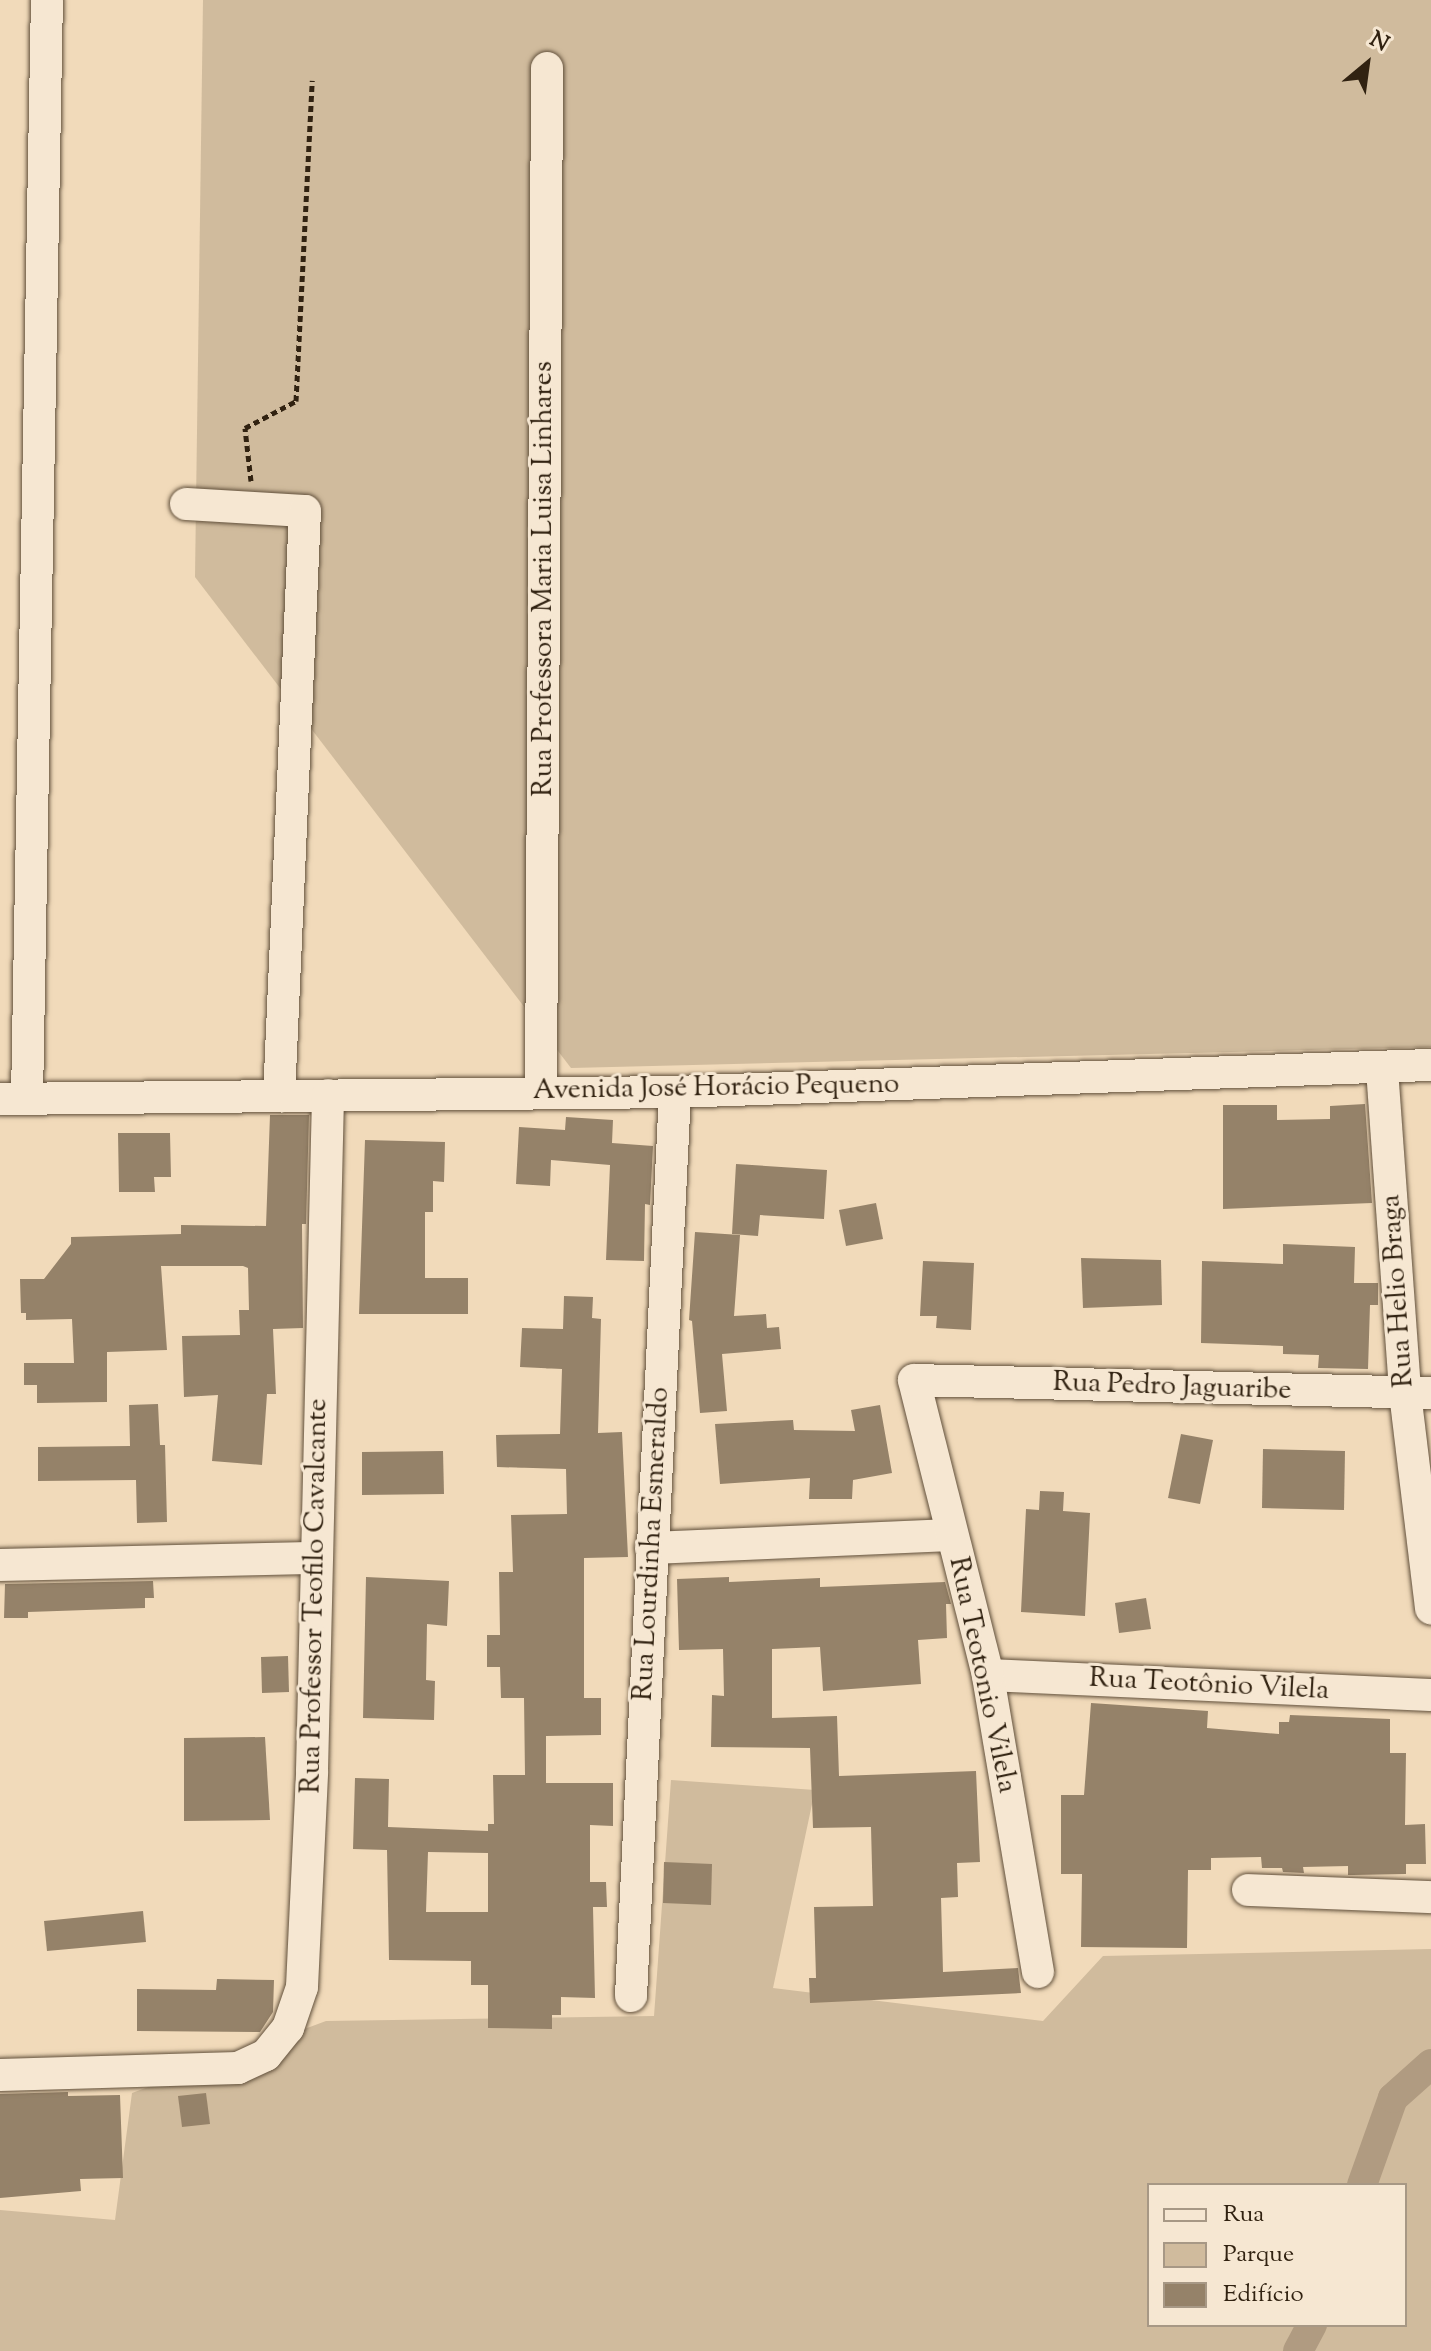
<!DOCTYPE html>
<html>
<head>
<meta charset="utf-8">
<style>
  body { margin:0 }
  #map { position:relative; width:1431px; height:2351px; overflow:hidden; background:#f1daba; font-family:"Sorts Mill Goudy",serif }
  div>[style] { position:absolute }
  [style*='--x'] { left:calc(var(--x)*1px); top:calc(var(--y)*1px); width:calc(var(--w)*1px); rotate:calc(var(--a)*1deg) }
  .green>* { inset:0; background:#d0bb9d }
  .canal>* { height:30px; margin:-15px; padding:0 15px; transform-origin:15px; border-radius:15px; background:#b09b81 }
  .building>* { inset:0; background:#958269 }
  .path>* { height:5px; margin-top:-2.5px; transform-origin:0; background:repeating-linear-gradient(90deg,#312211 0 6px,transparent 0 10px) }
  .roads { filter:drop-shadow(0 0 2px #61503b) drop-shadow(0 0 2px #61503b) }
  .minor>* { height:32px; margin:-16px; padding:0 16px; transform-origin:16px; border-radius:16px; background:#f6e7d2 }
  span { translate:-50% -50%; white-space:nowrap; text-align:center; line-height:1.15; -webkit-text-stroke:6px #f6e7d2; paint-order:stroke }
  .street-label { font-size:28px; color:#312211 }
  .legend { position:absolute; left:1147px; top:2183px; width:260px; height:144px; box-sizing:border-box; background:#f6e7d2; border:2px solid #a79885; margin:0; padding:10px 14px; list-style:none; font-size:24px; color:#312211 }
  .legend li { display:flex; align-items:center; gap:16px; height:40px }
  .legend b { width:40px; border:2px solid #a79885 }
  .north { position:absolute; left:1327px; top:24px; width:80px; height:80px; -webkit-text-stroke:6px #f6e7d2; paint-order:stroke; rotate:29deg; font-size:22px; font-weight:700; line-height:32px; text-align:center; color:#312211 }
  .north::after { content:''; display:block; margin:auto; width:28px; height:36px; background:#312211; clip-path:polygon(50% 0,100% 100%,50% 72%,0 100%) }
</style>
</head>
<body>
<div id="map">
  <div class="green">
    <div style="clip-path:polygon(203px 0,1431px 0,1431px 1047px,571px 1068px,195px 577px)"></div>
    <div style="clip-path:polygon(evenodd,671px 1780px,815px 1790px,773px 1988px,1043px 2021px,1103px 1956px,1431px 1949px,1431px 2351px,0 2351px,0 2210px,115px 2220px,132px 2093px,326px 2021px,654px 2016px,671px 1780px,1149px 2185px,1405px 2185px,1405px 2325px,1149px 2325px,1149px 2185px)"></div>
  </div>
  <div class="canal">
    <div style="--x:1362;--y:2185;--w:92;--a:-70.4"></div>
    <div style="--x:1393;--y:2098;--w:51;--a:-41.8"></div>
    <div style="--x:1298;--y:2351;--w:30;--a:-62"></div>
  </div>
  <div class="building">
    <div style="clip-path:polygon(1365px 1104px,1372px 1203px,1223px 1209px,1223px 1105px,1277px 1105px,1277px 1120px,1330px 1119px,1330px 1106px)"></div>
    <div style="clip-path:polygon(270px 1115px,309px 1115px,306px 1224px,302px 1224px,303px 1328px,273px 1329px,276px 1394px,267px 1394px,262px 1465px,212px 1461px,218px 1395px,184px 1397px,182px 1336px,240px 1335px,239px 1310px,249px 1310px,248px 1268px,243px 1266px,161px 1266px,167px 1350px,107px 1352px,107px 1402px,37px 1403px,37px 1385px,24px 1385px,24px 1363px,74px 1363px,72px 1319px,26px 1320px,26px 1313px,21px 1313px,20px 1279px,44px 1279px,71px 1244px,71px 1237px,181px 1234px,181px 1225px,266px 1226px)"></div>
    <div style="clip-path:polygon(566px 1117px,613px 1120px,612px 1143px,653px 1146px,650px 1205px,645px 1204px,644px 1261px,606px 1260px,610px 1165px,551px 1160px,550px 1186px,516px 1184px,519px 1127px,565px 1130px)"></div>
    <div style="clip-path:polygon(118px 1133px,170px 1133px,171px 1177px,154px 1177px,155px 1192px,119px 1192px)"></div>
    <div style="clip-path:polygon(365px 1140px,445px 1142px,444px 1182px,433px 1181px,433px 1212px,425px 1212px,425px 1278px,468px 1278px,468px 1314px,359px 1314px)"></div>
    <div style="clip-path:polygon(736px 1164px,827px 1170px,824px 1219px,760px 1215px,758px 1236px,732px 1234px)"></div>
    <div style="clip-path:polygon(876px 1203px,883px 1239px,846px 1246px,839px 1210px)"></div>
    <div style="clip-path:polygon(695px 1232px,740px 1235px,734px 1316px,766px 1314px,767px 1328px,779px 1327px,781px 1349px,722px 1354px,727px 1411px,700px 1413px,692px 1321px,689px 1320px)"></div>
    <div style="clip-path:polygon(1283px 1244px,1355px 1247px,1354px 1283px,1378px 1283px,1378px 1305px,1370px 1305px,1368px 1369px,1318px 1368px,1319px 1355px,1283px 1354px,1283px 1346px,1201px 1343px,1202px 1261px,1283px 1264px)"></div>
    <div style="clip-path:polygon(1081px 1258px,1161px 1260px,1162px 1305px,1083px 1308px)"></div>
    <div style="clip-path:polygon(923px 1261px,974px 1263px,971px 1330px,936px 1328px,937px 1316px,920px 1316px)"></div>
    <div style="clip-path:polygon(evenodd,564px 1296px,593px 1297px,592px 1318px,601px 1319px,598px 1433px,622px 1432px,628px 1557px,584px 1558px,584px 1698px,601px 1698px,601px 1735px,546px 1736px,546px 1783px,613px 1783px,613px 1826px,590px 1825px,590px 1882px,606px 1882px,607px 1907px,593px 1907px,595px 1998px,561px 1997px,561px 2015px,552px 2015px,552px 2029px,488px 2028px,488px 1985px,471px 1985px,471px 1961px,389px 1960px,387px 1850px,353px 1849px,355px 1778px,389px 1779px,388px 1827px,488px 1831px,488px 1824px,494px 1824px,493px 1775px,525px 1775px,524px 1698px,501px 1698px,500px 1667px,487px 1667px,487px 1635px,500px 1635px,499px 1572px,513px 1572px,511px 1515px,567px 1514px,566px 1469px,497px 1467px,496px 1435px,560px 1434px,562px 1369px,520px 1367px,522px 1328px,563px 1329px,564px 1296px,428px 1852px,488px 1853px,488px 1912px,426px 1912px,428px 1852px)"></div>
    <div style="clip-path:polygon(158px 1404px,160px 1445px,165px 1445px,167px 1522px,137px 1523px,136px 1480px,38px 1481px,38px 1447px,130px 1446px,129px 1405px)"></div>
    <div style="clip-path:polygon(880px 1405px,892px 1473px,853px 1480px,852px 1499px,809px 1499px,810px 1478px,720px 1484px,715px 1424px,793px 1420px,794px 1430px,855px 1431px,851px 1410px)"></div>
    <div style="clip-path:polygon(1181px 1434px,1213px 1440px,1200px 1504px,1168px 1498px)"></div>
    <div style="clip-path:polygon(1263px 1449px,1345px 1451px,1344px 1510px,1262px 1508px)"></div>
    <div style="clip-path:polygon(443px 1451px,444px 1494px,362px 1495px,362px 1452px)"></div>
    <div style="clip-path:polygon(1040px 1491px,1064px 1492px,1063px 1511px,1090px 1513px,1085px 1616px,1021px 1612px,1026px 1509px,1039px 1510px)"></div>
    <div style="clip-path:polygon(366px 1577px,449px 1581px,447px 1626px,427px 1624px,426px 1680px,435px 1681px,434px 1720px,363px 1718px)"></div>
    <div style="clip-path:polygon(729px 1577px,729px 1582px,820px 1578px,820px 1587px,945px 1582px,951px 1604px,946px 1604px,947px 1638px,918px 1640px,921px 1684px,823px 1691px,820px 1647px,772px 1649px,772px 1718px,837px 1716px,839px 1776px,976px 1771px,980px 1862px,957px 1863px,958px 1897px,941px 1898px,943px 1972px,1018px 1968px,1021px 1993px,810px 2003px,809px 1978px,816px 1978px,814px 1907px,873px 1906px,871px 1827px,813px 1828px,810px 1748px,711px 1747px,712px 1695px,724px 1696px,723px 1649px,679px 1650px,677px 1579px)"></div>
    <div style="clip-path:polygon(153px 1581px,154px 1598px,145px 1598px,145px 1608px,28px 1612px,28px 1618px,4px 1618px,5px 1584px)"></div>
    <div style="clip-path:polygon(1146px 1598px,1151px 1629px,1119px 1633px,1115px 1603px)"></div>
    <div style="clip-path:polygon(288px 1656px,289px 1692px,262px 1693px,261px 1657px)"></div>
    <div style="clip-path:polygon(1091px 1703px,1208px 1711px,1207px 1728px,1279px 1734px,1279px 1722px,1289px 1722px,1290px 1715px,1390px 1719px,1390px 1753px,1406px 1753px,1405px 1825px,1425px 1824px,1426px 1864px,1406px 1864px,1406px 1874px,1353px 1875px,1348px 1875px,1348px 1866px,1303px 1867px,1304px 1873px,1283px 1872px,1282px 1868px,1262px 1868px,1261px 1857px,1211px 1858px,1211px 1870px,1188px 1870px,1187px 1948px,1081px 1947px,1082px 1874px,1061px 1874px,1061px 1795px,1084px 1795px)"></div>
    <div style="clip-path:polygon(265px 1737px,270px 1820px,184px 1821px,184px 1738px)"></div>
    <div style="clip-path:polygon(664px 1862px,712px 1864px,711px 1905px,663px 1903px)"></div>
    <div style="clip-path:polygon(143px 1911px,146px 1942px,47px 1951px,44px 1921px)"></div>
    <div style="clip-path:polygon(217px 1979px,274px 1980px,273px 2012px,260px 2032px,137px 2031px,137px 1989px,216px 1990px)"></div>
    <div style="clip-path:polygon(68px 2092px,68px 2096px,120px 2095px,123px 2178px,80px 2179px,81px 2191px,0 2198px,0 2094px)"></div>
    <div style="clip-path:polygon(206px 2093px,210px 2124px,182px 2127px,178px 2096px)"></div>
  </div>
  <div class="path">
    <div style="--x:251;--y:481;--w:53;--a:-96.5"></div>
    <div style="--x:245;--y:428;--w:58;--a:-27.9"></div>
    <div style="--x:296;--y:401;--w:321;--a:-87.1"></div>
  </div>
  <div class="roads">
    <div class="minor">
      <div style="--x:186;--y:504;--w:119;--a:3.4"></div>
      <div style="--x:305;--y:511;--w:586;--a:92.54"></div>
      <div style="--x:1382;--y:1069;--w:325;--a:85.9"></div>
      <div style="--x:1405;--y:1393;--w:217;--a:83.1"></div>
      <div style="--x:541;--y:1091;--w:1023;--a:-89.66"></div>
      <div style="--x:27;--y:1098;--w:1098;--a:-88.96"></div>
      <div style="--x:0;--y:1099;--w:675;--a:-0.59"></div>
      <div style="--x:675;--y:1092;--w:756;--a:-2.05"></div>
      <div style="--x:651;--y:1548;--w:301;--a:-2.5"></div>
      <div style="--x:0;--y:1565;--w:316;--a:-1.3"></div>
      <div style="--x:988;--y:1675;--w:443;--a:2.6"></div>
      <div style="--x:1248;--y:1890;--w:183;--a:2.2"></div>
      <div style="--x:1038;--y:1972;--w:301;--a:-99.6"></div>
      <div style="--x:988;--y:1675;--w:304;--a:-104.1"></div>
      <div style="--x:914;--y:1380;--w:517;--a:1.44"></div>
      <div style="--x:631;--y:1996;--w:905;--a:-87.21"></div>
      <div style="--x:0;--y:2075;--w:238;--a:-1.7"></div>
      <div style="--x:238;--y:2068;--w:31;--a:-25"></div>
      <div style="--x:266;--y:2055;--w:35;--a:-51"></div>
      <div style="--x:288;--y:2028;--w:43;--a:-71.1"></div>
      <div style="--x:302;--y:1987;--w:216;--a:-87.3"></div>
      <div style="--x:312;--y:1771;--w:676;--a:-88.64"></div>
    </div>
  </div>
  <div class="street-label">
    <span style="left:544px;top:579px;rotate:-90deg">Rua Professora Maria Luisa Linhares</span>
    <span style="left:716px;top:1088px;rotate:-1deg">Avenida José Horácio Pequeno</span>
    <span style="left:1398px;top:1291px;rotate:-94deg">Rua Helio Braga</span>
    <span style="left:1172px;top:1387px;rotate:2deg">Rua Pedro Jaguaribe</span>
    <span style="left:652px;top:1544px;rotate:-87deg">Rua Lourdinha Esmeraldo</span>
    <span style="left:315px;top:1596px;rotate:-89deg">Rua Professor Teofilo Cavalcante</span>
    <span style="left:982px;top:1675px;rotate:78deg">Rua Teotonio Vilela</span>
    <span style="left:1209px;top:1685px;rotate:3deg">Rua Teotônio Vilela</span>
  </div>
  <ul class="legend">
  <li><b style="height:10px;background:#f6e7d2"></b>Rua</li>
  <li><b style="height:22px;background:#d0bb9d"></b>Parque</li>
  <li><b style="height:22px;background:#958269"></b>Edifício</li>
  </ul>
  <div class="north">N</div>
</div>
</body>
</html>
